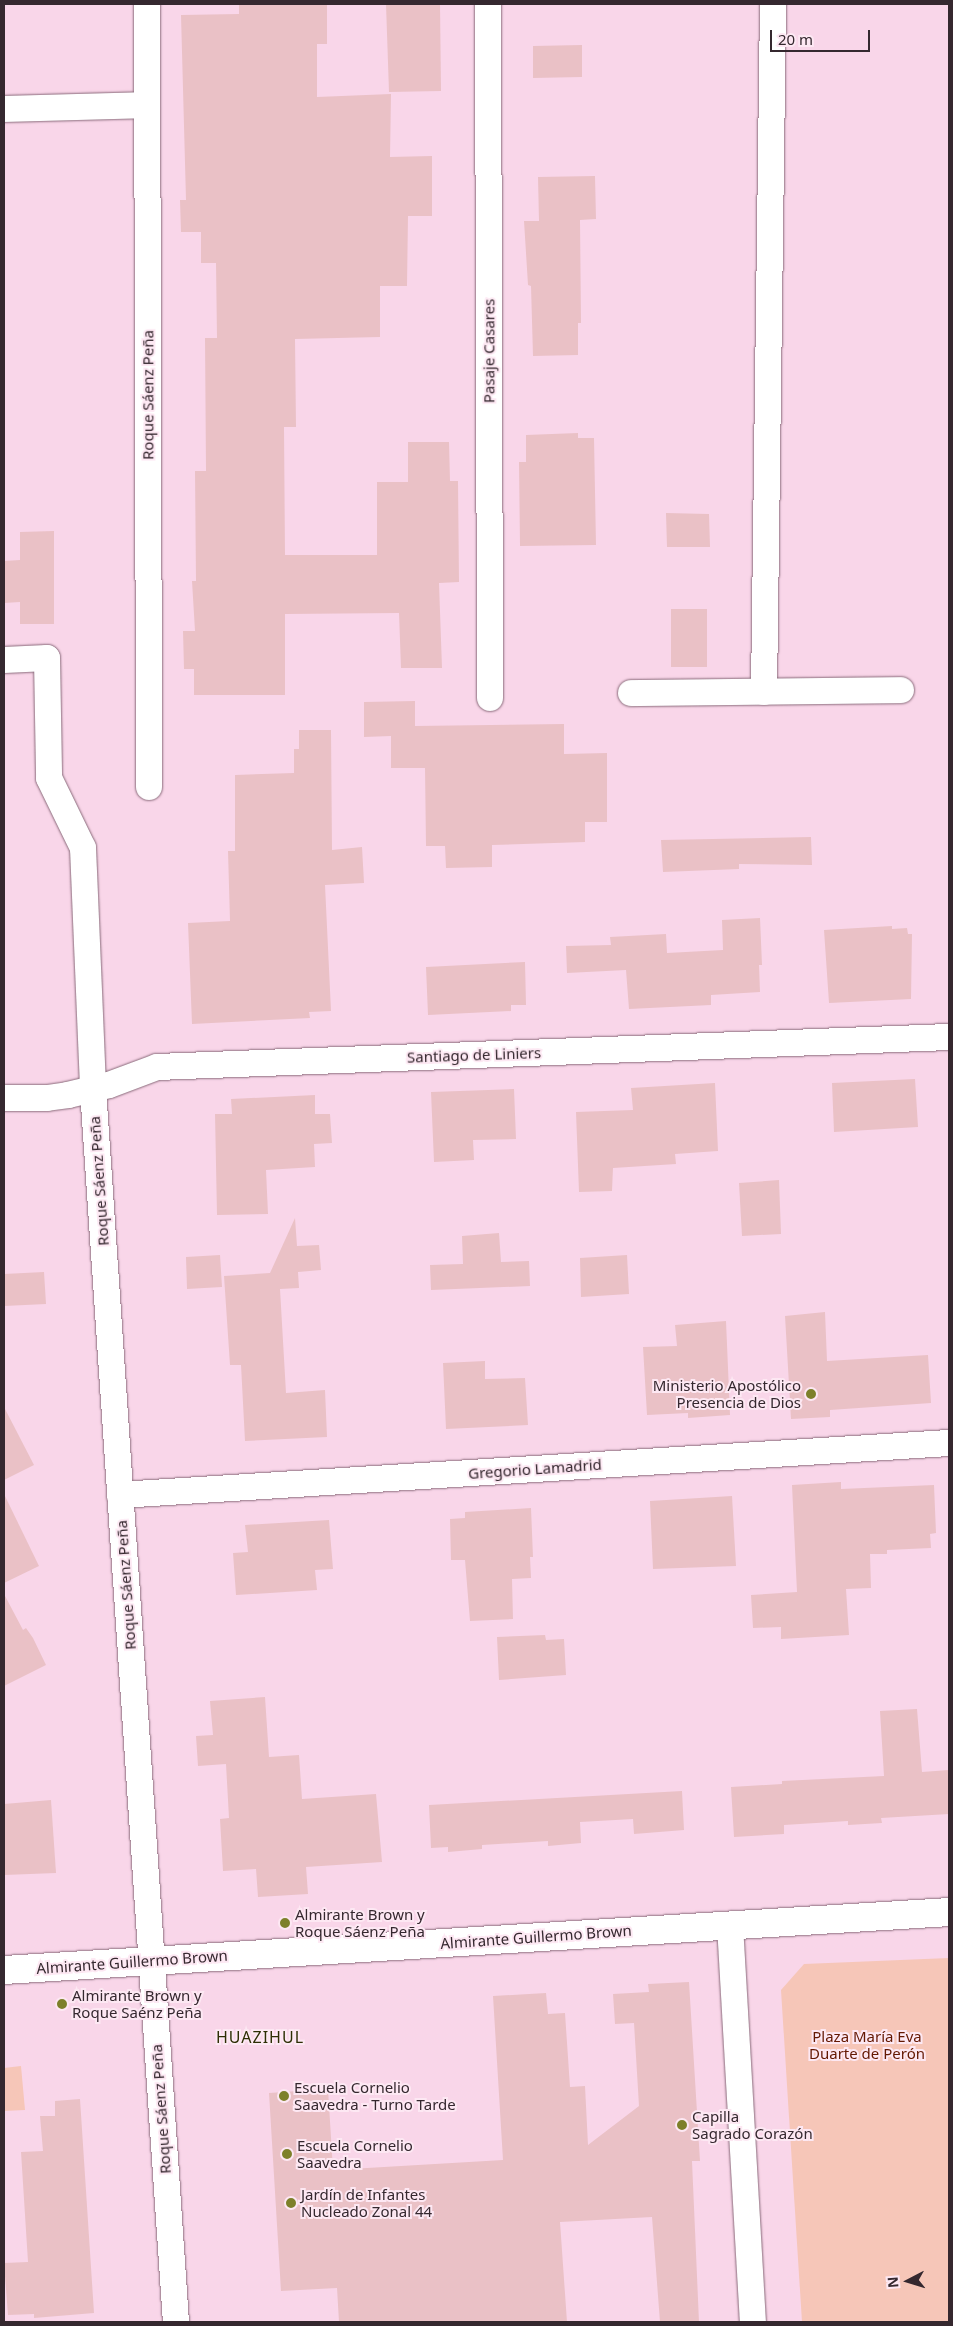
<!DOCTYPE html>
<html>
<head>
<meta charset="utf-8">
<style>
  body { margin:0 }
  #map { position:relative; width:953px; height:2326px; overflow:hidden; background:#f9d6e9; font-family:"Noto Sans",sans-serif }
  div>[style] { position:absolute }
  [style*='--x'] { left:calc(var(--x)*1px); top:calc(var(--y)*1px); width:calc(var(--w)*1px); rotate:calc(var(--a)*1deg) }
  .green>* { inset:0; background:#f6c6b8 }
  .building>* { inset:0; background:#eac1c6 }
  .roads { filter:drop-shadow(0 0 1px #8a6b7b) drop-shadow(0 0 1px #8a6b7b) }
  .street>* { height:26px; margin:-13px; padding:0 13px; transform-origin:13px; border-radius:13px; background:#fff }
  .secondary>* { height:28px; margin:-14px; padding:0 14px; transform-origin:14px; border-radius:14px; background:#fff }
  .dots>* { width:14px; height:14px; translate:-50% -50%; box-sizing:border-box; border:2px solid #fde8f3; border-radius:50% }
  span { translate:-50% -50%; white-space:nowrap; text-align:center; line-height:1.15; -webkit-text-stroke:4px #fde8f3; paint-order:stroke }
  .street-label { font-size:15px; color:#35282f }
  .poi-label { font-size:15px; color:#35282f }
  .right { translate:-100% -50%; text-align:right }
  .left { translate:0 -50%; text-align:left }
  .park-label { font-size:15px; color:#641802 }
  .neighbourhood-label { font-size:16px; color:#2d2e04; letter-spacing:1px }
  .frame { position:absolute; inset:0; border:5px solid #35282f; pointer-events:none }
  .north { position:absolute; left:883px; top:2256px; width:50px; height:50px; -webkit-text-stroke:4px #fde8f3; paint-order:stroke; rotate:265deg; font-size:14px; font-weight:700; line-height:20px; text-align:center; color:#35282f }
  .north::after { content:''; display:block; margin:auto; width:18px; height:22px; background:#35282f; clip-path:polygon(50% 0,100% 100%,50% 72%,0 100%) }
  .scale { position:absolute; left:770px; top:30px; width:100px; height:22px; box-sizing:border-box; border:2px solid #35282f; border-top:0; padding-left:6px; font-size:15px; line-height:18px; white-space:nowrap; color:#35282f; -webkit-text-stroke:4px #fde8f3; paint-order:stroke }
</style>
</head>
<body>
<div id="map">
  <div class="green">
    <div style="clip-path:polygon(949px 1958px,949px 2322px,802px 2322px,781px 1990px,804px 1964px)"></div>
    <div style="clip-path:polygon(21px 2066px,25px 2110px,4px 2111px,4px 2068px)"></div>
  </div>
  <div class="building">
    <div style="clip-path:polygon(239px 4px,327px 4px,327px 44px,317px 44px,317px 97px,391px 94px,390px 157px,432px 156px,432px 216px,408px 216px,407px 286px,380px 286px,380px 337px,295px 339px,296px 427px,284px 427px,285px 555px,377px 555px,377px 482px,408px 482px,408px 442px,449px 442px,450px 481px,458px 481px,459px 582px,439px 583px,442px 668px,401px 668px,399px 613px,285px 614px,285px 695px,194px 695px,194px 669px,184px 669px,183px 631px,195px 631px,192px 581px,196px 581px,195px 471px,206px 471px,205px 338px,217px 338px,216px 263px,201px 263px,201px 232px,181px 232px,180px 200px,186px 200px,181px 15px,239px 14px)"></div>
    <div style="clip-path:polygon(386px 4px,440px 4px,441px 91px,389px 92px)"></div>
    <div style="clip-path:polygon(582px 45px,582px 77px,533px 78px,533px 46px)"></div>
    <div style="clip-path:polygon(595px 176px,596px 219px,580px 220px,581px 323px,578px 323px,578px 355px,533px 356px,531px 286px,528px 285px,524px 221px,539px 221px,538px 177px)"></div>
    <div style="clip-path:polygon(578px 433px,578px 438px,594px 438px,596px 545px,520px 546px,519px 462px,526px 462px,526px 435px)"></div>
    <div style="clip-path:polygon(666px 513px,709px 514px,710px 547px,667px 547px)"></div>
    <div style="clip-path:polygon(54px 531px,54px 624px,20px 624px,20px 602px,4px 603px,4px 561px,20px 560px,20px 532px)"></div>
    <div style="clip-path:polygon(671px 609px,707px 609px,707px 667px,671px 667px)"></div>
    <div style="clip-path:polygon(415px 701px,415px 726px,564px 724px,564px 754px,607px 753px,607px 822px,585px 822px,585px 842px,492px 845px,492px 867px,446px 868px,445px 846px,426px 846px,425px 768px,391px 768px,391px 736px,364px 737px,364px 702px)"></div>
    <div style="clip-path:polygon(299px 730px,331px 730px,332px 850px,362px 847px,364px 883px,325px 885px,331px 1011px,309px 1012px,310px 1018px,192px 1024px,188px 923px,230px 921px,228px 851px,235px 851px,235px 775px,294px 773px,294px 749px,299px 749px)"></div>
    <div style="clip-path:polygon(811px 837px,812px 865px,739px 864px,739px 869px,663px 872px,661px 840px)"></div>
    <div style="clip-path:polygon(760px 918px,762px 965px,759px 965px,760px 992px,711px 995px,711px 1005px,629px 1009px,626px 970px,567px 973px,566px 946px,611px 945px,610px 937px,666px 934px,667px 953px,723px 950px,722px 920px)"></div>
    <div style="clip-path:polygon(892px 926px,892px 929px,907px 928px,908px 934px,912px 934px,911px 999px,829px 1003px,824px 930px)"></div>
    <div style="clip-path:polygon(525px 962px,526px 1005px,511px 1005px,511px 1011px,428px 1015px,426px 967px)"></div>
    <div style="clip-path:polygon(915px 1079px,918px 1127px,834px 1132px,832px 1083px)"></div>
    <div style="clip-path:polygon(715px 1083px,718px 1151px,675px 1154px,676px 1164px,613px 1168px,612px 1191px,579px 1192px,576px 1112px,633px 1110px,631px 1088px)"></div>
    <div style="clip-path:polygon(514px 1089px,516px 1139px,473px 1140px,474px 1160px,434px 1162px,431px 1092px)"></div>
    <div style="clip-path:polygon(315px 1095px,315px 1114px,330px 1114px,332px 1143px,314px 1144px,315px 1167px,266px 1170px,268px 1214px,217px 1215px,215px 1114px,232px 1114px,231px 1099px)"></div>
    <div style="clip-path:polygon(779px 1180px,781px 1234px,742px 1236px,739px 1183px)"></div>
    <div style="clip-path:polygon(295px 1218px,297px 1246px,319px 1245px,321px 1270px,298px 1272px,299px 1288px,280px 1289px,286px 1393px,325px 1390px,327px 1437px,245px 1441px,241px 1365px,230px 1365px,224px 1276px,270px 1273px)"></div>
    <div style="clip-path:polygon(499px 1233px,501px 1262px,529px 1261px,530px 1286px,431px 1290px,430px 1265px,463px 1264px,462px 1236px)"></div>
    <div style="clip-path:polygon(220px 1255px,222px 1287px,187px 1289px,186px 1257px)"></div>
    <div style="clip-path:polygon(627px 1255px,629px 1294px,581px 1297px,580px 1258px)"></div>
    <div style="clip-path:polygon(44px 1272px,46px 1304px,4px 1306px,4px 1274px)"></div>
    <div style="clip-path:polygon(825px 1312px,827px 1361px,928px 1355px,931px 1403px,830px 1410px,830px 1417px,791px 1419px,785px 1316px)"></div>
    <div style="clip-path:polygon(726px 1321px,730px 1415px,688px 1418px,688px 1413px,647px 1415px,643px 1347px,677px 1346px,675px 1325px)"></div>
    <div style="clip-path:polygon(485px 1361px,485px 1379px,525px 1378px,528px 1425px,446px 1429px,443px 1363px)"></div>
    <div style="clip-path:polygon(4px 1407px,34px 1465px,4px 1480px)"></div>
    <div style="clip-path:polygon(841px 1482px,841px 1489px,934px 1485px,936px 1533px,930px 1534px,931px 1548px,887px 1550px,887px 1554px,870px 1554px,871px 1588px,846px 1589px,849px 1635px,781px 1639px,781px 1627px,753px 1628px,751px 1595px,797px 1592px,792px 1485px)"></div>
    <div style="clip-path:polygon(4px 1494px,39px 1566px,4px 1583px)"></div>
    <div style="clip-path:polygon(732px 1496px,736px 1566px,653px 1569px,650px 1501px)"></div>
    <div style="clip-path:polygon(531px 1508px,533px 1557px,530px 1557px,531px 1578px,512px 1579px,513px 1619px,470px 1621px,465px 1560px,451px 1560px,450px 1519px,465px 1518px,465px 1512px)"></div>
    <div style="clip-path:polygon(329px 1520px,333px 1569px,315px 1570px,317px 1590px,236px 1595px,233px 1553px,248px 1552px,245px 1525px)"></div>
    <div style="clip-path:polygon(4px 1594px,23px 1630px,26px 1628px,33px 1638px,46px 1665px,4px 1686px)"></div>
    <div style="clip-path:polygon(545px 1635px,546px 1640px,564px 1639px,566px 1675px,499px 1680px,497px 1637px)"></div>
    <div style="clip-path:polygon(265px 1697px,269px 1757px,299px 1755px,302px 1799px,376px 1794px,382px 1862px,306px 1867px,308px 1894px,258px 1897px,256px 1869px,223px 1871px,220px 1819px,229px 1818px,226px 1764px,198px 1766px,196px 1736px,213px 1735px,210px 1701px)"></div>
    <div style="clip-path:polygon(917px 1709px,922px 1772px,949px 1770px,949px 1814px,881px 1818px,882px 1823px,848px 1825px,848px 1821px,784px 1825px,784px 1834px,734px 1837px,731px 1787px,782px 1784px,782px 1781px,884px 1776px,880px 1711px)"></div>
    <div style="clip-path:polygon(682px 1791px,684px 1830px,634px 1834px,633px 1819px,580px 1822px,581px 1843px,548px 1846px,548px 1841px,482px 1845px,482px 1849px,448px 1852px,448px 1847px,431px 1848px,429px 1805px)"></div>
    <div style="clip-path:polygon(51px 1800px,56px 1873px,4px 1875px,4px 1804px)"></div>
    <div style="clip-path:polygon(689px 1982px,700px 2161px,692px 2161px,699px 2322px,660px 2322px,652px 2217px,560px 2222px,567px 2322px,339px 2322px,337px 2288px,281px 2291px,269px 2093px,328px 2089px,333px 2170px,503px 2160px,493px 1996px,546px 1993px,548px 2014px,565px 2013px,570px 2087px,585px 2086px,588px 2145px,639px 2106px,634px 2023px,615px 2024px,613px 1994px,649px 1992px,648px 1984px)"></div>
    <div style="clip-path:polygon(80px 2099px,94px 2313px,34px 2318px,34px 2314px,8px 2315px,4px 2263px,28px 2262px,21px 2152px,43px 2151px,40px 2116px,55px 2116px,55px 2101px)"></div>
  </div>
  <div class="roads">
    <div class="street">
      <div style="--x:147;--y:4;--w:783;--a:89.85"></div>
      <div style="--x:488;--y:4;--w:694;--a:89.83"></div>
      <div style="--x:4;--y:109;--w:143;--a:-1.6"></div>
      <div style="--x:4;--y:660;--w:43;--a:-2.7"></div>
      <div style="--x:47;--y:658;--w:120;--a:89"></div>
      <div style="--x:49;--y:778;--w:78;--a:64.1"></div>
      <div style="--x:83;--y:848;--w:241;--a:87.6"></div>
      <div style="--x:93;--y:1089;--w:1236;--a:86.15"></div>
      <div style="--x:764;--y:692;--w:688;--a:-89.25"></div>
      <div style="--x:631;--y:693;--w:270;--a:-0.6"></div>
      <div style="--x:4;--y:1098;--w:43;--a:0"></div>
      <div style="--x:47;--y:1098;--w:21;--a:-8"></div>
      <div style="--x:68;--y:1095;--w:42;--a:-13.7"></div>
      <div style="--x:109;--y:1085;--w:51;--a:-20.6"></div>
      <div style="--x:157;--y:1067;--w:793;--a:-2.17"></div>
      <div style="--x:120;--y:1495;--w:831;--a:-3.59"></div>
      <div style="--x:730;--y:1925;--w:398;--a:86.7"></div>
    </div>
    <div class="secondary">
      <div style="--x:4;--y:1970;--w:947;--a:-3.51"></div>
    </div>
  </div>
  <div class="dots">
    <div style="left:811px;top:1394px;background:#7d802a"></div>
    <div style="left:285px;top:1923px;background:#7d802a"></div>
    <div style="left:62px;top:2004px;background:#7d802a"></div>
    <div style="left:284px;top:2096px;background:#7d802a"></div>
    <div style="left:682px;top:2125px;background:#7d802a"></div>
    <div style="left:287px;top:2154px;background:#7d802a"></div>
    <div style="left:291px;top:2203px;background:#7d802a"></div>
  </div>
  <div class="street-label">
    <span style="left:489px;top:351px;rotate:-90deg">Pasaje Casares</span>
    <span style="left:148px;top:395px;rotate:-90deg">Roque Sáenz Peña</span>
    <span style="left:474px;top:1055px;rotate:-2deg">Santiago de Liniers</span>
    <span style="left:99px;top:1181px;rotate:-94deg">Roque Sáenz Peña</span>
    <span style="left:535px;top:1469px;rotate:-4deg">Gregorio Lamadrid</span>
    <span style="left:126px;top:1585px;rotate:-94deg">Roque Sáenz Peña</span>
    <span style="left:536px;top:1937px;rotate:-4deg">Almirante Guillermo Brown</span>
    <span style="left:132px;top:1962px;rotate:-4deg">Almirante Guillermo Brown</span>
    <span style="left:161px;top:2109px;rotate:-94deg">Roque Sáenz Peña</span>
  </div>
  <div class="poi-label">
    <span class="right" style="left:801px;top:1394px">Ministerio Apostólico<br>Presencia de Dios</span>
    <span class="left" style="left:295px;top:1923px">Almirante Brown y<br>Roque Sáenz Peña</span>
    <span class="left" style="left:72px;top:2004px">Almirante Brown y<br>Roque Saénz Peña</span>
    <span class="left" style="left:294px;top:2096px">Escuela Cornelio<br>Saavedra - Turno Tarde</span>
    <span class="left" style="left:692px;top:2125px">Capilla<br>Sagrado Corazón</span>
    <span class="left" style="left:297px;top:2154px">Escuela Cornelio<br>Saavedra</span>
    <span class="left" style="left:301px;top:2203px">Jardín de Infantes<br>Nucleado Zonal 44</span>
  </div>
  <div class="park-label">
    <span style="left:867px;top:2045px">Plaza María Eva<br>Duarte de Perón</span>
  </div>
  <div class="neighbourhood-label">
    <span style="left:260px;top:2037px">HUAZIHUL</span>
  </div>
  <div class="frame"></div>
  <div class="north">N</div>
  <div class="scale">20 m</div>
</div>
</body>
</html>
